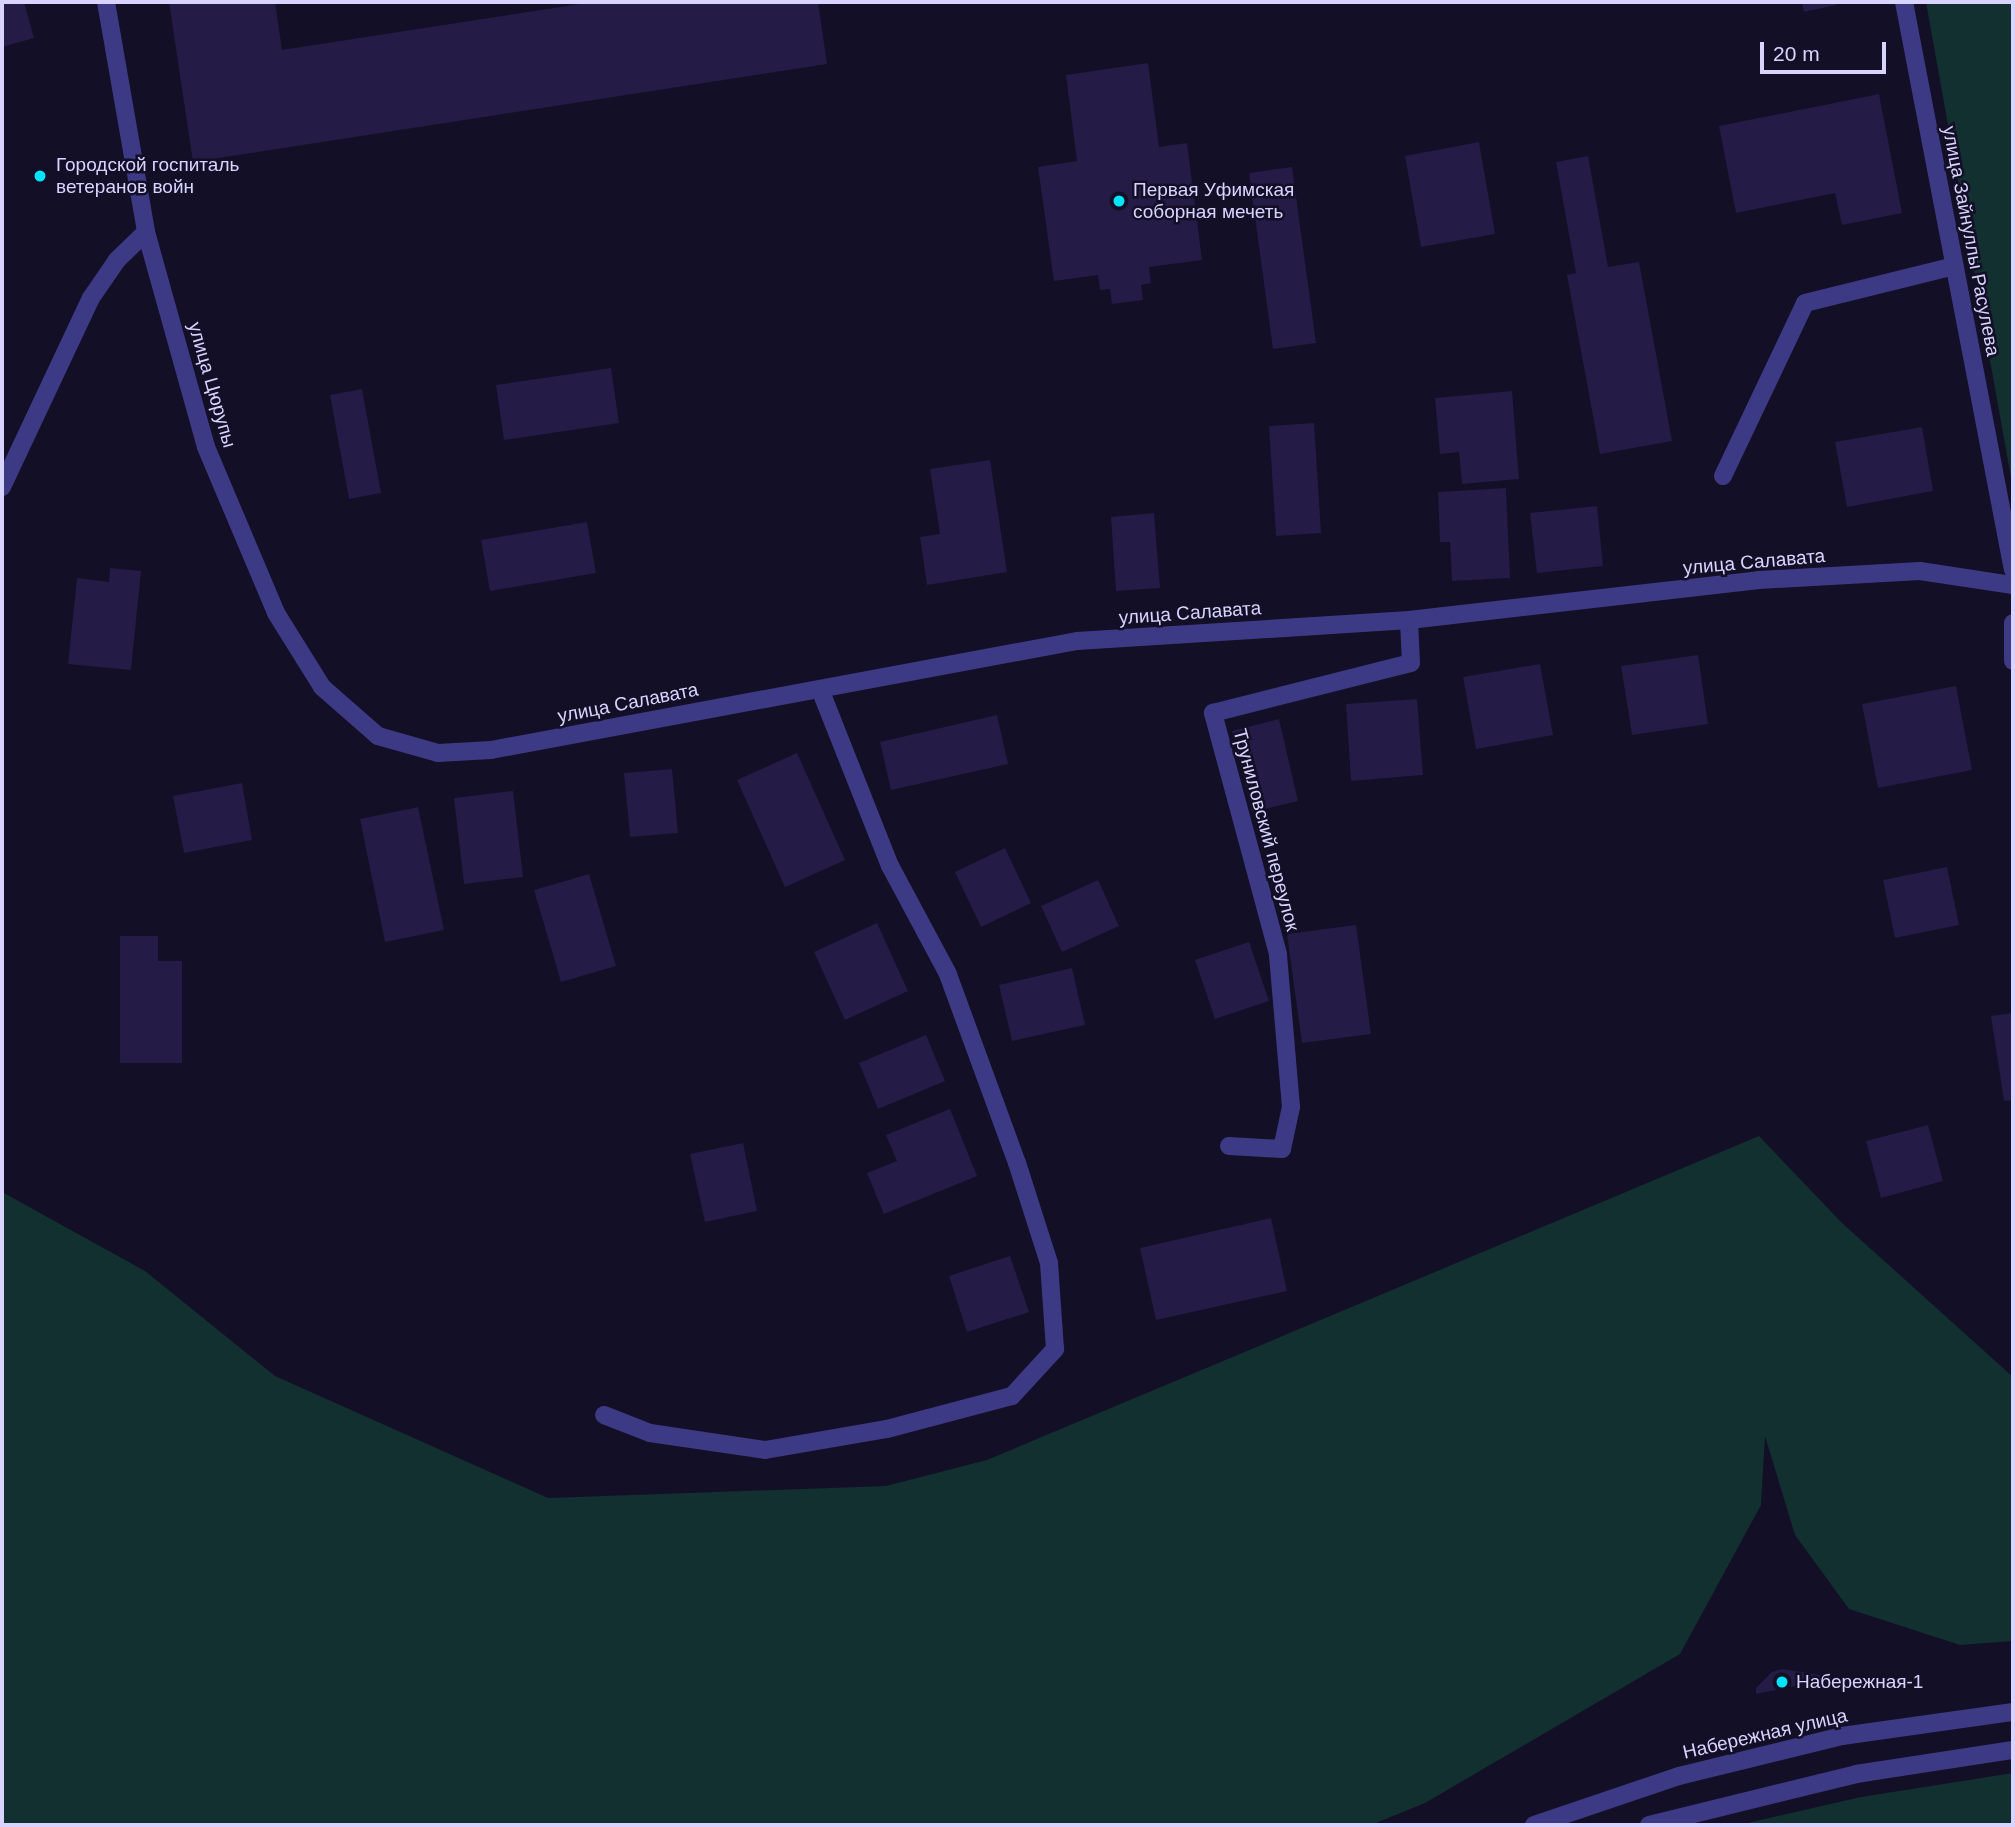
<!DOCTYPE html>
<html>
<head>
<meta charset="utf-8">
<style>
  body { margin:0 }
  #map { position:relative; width:2015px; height:1827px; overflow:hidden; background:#130f26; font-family:Helvetica,sans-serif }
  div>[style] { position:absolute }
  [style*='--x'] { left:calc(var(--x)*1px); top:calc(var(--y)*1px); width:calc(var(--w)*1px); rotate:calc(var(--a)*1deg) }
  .green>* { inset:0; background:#12302f }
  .building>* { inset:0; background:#241b47 }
  .minor>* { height:18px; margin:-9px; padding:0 9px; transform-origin:9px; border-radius:9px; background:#3d3a85 }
  .dots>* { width:19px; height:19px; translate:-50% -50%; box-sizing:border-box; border:4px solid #130f26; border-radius:50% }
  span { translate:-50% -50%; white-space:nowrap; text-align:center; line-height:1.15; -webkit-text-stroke:5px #130f26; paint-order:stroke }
  .poi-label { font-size:19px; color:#d9d4ff }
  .left { translate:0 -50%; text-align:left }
  .street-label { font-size:19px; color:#d9d4ff }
  .frame { position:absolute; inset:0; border:4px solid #d9d4ff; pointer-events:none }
  .scale { position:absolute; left:1760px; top:42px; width:126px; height:32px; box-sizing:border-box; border:4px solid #d9d4ff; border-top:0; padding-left:9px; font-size:21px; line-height:24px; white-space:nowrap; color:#d9d4ff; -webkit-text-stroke:5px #130f26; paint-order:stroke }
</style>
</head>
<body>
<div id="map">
  <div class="green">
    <div style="clip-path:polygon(1926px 2px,2013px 2px,2013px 490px,2013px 489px)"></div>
    <div style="clip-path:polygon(1759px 1136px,1842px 1223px,2013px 1377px,2013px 1641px,1960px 1645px,1849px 1609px,1795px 1535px,1765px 1436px,1761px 1505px,1680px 1654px,1425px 1803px,1371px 1825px,2px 1825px,2px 1192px,145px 1271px,275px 1376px,548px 1498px,886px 1486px,987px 1460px)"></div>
    <div style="clip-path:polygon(2013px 1773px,2013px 1825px,1739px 1825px,1861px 1797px)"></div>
  </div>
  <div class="building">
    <div style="clip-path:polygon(2px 2px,24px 2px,34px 38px,2px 47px)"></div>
    <div style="clip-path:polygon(169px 2px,275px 2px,282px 50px,593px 2px,818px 2px,827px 64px,193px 162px)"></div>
    <div style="clip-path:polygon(1802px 2px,1835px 2px,1836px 5px,1804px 12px)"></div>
    <div style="clip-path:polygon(1148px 63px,1159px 147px,1187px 143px,1202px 260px,1149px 267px,1151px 283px,1141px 285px,1143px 300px,1112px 304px,1110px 289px,1100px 290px,1098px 275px,1054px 281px,1038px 167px,1077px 161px,1066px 75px)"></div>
    <div style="clip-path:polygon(1879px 94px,1902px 213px,1842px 225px,1835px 193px,1736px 213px,1719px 126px)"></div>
    <div style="clip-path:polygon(1479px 142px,1495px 234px,1421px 247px,1405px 156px)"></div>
    <div style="clip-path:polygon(1588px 156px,1608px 267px,1639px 262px,1672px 441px,1600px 454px,1567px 275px,1576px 273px,1556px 162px)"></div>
    <div style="clip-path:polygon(1292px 167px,1316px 343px,1273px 349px,1249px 173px)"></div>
    <div style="clip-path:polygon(611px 368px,619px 423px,504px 440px,496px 385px)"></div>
    <div style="clip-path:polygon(362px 389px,381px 493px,349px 499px,330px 395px)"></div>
    <div style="clip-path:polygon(1512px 391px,1519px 479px,1462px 484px,1459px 452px,1440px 454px,1435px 398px)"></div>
    <div style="clip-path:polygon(1314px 423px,1321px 533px,1276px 536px,1269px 426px)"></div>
    <div style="clip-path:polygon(1922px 427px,1933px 491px,1847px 507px,1835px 442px)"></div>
    <div style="clip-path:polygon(990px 460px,1007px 572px,927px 585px,920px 537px,940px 534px,930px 469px)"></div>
    <div style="clip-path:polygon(1506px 488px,1510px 578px,1452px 581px,1450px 542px,1440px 542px,1438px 492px)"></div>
    <div style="clip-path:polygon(1597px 506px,1603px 566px,1537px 573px,1530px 513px)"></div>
    <div style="clip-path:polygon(1154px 513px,1160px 588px,1116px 591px,1111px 517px)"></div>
    <div style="clip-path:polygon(587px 522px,596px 573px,490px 591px,481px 540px)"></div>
    <div style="clip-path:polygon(110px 568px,141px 571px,131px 670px,68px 664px,77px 578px,109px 582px)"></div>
    <div style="clip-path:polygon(1698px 655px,1708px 724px,1632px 735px,1621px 666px)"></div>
    <div style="clip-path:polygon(1540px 664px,1553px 735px,1476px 749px,1463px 677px)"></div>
    <div style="clip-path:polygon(1956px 686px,1972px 770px,1878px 788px,1862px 704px)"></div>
    <div style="clip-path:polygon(1417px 699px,1423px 775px,1351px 781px,1346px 704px)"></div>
    <div style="clip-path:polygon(997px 715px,1008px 764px,891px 790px,880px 742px)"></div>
    <div style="clip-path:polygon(1279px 719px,1298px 801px,1252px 812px,1232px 731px)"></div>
    <div style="clip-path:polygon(797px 753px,845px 860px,785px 887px,737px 780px)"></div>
    <div style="clip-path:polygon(672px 769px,678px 833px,630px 837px,624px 773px)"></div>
    <div style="clip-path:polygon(242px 783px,252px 840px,184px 853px,173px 796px)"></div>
    <div style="clip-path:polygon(513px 791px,523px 877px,464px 884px,454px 798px)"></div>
    <div style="clip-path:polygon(418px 807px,444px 930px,385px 942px,360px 819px)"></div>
    <div style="clip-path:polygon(1005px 848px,1031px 903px,981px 927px,955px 872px)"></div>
    <div style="clip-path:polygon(1947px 867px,1959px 925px,1895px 938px,1883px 880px)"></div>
    <div style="clip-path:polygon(589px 874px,616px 966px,561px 982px,534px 890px)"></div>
    <div style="clip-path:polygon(1098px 880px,1119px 926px,1062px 952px,1041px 906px)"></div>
    <div style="clip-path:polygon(877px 923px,908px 991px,845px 1020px,814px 952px)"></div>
    <div style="clip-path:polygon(1356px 925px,1371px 1034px,1302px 1043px,1287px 934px)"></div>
    <div style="clip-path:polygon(120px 936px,158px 936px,158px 961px,182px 961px,182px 1063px,120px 1063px)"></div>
    <div style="clip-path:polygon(1249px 942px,1269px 1001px,1215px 1019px,1195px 960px)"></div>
    <div style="clip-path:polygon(1072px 968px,1085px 1025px,1012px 1041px,999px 985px)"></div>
    <div style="clip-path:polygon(2013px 1013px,2013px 1100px,2004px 1101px,1991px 1016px)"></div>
    <div style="clip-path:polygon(926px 1035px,945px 1081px,878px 1109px,859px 1063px)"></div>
    <div style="clip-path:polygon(950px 1109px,977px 1176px,884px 1214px,867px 1173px,897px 1161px,886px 1135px)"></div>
    <div style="clip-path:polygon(1928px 1125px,1943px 1181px,1881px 1198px,1866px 1141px)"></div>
    <div style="clip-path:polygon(743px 1143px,757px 1211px,705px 1222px,690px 1154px)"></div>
    <div style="clip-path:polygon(1271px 1218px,1287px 1291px,1156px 1320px,1140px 1248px)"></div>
    <div style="clip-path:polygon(1010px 1256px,1029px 1312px,967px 1332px,949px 1276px)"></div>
    <div style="clip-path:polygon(1782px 1669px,1827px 1676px,1830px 1679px,1756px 1694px,1756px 1688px,1772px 1672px)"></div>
  </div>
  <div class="minor">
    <div style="--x:106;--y:2;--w:233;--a:80.1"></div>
    <div style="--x:146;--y:232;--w:223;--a:74.4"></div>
    <div style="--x:206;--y:447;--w:180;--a:67.1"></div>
    <div style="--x:276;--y:613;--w:87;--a:58.1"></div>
    <div style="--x:322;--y:687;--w:74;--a:41.2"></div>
    <div style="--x:378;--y:736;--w:62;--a:15.8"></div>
    <div style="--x:438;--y:753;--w:53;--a:-3.2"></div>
    <div style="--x:491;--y:750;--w:596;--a:-10.54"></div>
    <div style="--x:1077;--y:641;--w:333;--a:-3.6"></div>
    <div style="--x:1409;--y:620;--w:352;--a:-6.5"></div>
    <div style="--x:1759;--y:580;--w:161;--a:-3.2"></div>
    <div style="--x:1920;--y:571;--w:94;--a:8.6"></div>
    <div style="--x:1904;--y:2;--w:578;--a:79.14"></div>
    <div style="--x:1723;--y:476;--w:191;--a:-64.6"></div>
    <div style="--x:1805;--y:303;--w:154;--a:-13.9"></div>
    <div style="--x:2;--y:487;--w:209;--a:-64.8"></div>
    <div style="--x:91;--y:298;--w:46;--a:-55.6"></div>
    <div style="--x:117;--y:260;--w:40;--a:-44"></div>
    <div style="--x:2013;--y:623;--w:38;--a:90"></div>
    <div style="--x:1229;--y:1146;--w:53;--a:3.2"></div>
    <div style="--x:1282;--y:1149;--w:43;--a:-77.9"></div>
    <div style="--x:1291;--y:1107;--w:154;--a:-94.9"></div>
    <div style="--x:1278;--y:954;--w:250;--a:-105.1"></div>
    <div style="--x:1213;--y:713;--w:204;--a:-14.2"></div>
    <div style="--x:1411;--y:663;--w:43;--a:-92.7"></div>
    <div style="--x:604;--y:1415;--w:49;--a:21.4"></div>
    <div style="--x:650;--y:1433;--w:116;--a:8.4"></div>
    <div style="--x:765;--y:1450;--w:124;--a:-9.8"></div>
    <div style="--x:887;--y:1429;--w:129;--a:-14.8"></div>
    <div style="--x:1012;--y:1396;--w:64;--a:-47.5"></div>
    <div style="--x:1055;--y:1349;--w:86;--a:-94"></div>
    <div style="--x:1049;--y:1263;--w:105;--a:-107.7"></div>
    <div style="--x:1017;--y:1163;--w:201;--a:-110.1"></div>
    <div style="--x:948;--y:974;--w:123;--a:-118.2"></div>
    <div style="--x:890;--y:866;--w:190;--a:-111.6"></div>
    <div style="--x:1534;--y:1825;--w:153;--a:-18.7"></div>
    <div style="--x:1679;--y:1776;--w:168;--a:-13.8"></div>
    <div style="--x:1842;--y:1736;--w:173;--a:-8"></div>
    <div style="--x:1649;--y:1825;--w:213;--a:-13.8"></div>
    <div style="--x:1856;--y:1774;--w:159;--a:-8.7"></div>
  </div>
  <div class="dots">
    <div style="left:40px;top:176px;background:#00e5ff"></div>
    <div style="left:1119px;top:201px;background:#00e5ff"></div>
    <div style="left:1782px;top:1682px;background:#00e5ff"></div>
  </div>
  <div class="poi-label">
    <span class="left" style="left:56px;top:176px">Городской госпиталь<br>ветеранов войн</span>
    <span class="left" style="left:1133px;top:201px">Первая Уфимская<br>соборная мечеть</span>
    <span class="left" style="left:1796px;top:1682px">Набережная-1</span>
  </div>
  <div class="street-label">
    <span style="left:1971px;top:241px;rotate:79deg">улица Зайнуллы Расулева</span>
    <span style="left:212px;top:385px;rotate:74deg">улица Цюрупы</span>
    <span style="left:1754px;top:562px;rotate:-5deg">улица Салавата</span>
    <span style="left:1190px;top:613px;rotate:-4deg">улица Салавата</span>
    <span style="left:628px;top:703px;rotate:-11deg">улица Салавата</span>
    <span style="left:1266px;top:830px;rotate:75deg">Труниловский переулок</span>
    <span style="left:1765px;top:1734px;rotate:-13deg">Набережная улица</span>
  </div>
  <div class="frame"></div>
  <div class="scale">20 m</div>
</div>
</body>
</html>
